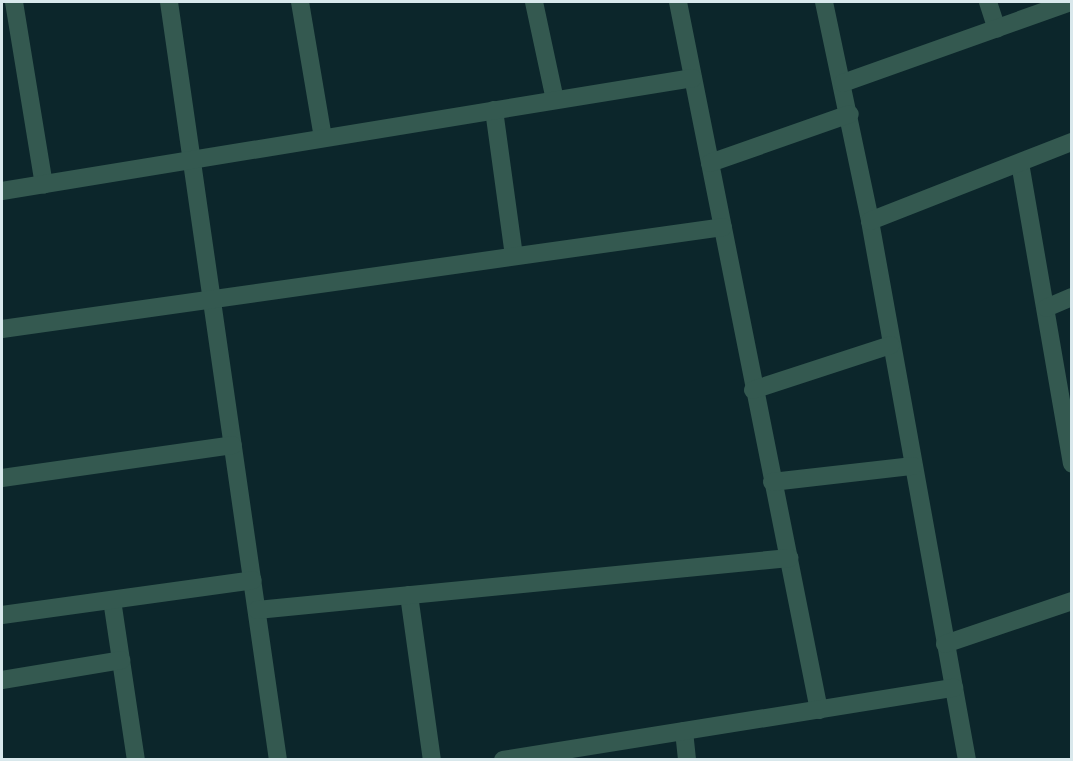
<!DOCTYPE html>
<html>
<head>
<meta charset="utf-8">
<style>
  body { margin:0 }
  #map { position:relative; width:1073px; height:761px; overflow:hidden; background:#0c262b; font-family:Lora,serif }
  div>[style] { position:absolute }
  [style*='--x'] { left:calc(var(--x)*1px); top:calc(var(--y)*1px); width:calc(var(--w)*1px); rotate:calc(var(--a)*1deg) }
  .minor>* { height:18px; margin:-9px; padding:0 9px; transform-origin:9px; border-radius:9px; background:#345950 }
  span { translate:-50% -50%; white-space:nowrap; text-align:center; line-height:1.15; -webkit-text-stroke:6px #0c262b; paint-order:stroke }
  .frame { position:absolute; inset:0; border:3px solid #d9e8ec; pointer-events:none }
</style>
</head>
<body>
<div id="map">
  <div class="minor">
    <div style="--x:14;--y:2;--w:185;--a:80.7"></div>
    <div style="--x:169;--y:2;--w:766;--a:81.82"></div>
    <div style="--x:300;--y:2;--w:138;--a:80.4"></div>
    <div style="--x:534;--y:2;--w:100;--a:77.9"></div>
    <div style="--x:678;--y:2;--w:722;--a:78.74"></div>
    <div style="--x:824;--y:2;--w:224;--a:78.1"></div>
    <div style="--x:870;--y:221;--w:548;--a:79.8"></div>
    <div style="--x:988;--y:2;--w:28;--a:72"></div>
    <div style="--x:843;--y:83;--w:242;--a:-19.6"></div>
    <div style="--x:494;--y:110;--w:147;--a:82.2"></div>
    <div style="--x:710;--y:163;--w:148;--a:-19.3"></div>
    <div style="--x:1020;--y:163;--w:305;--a:80.2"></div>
    <div style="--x:2;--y:191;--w:700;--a:-9.29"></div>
    <div style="--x:870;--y:221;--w:217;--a:-21.4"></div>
    <div style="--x:1046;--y:308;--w:28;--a:-23"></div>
    <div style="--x:2;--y:329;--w:728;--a:-8.05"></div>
    <div style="--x:753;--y:390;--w:145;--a:-18.1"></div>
    <div style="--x:2;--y:478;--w:233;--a:-8.1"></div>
    <div style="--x:772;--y:482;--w:142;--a:-6.5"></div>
    <div style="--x:409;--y:595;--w:167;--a:82.1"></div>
    <div style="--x:112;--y:600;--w:162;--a:81.5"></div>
    <div style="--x:257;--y:610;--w:535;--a:-5.58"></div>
    <div style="--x:2;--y:615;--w:253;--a:-7.9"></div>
    <div style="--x:945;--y:644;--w:134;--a:-18.7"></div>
    <div style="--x:2;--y:680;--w:121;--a:-9.5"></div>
    <div style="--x:684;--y:731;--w:29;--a:84"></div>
    <div style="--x:503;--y:760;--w:457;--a:-9.1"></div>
  </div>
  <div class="frame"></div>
</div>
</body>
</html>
